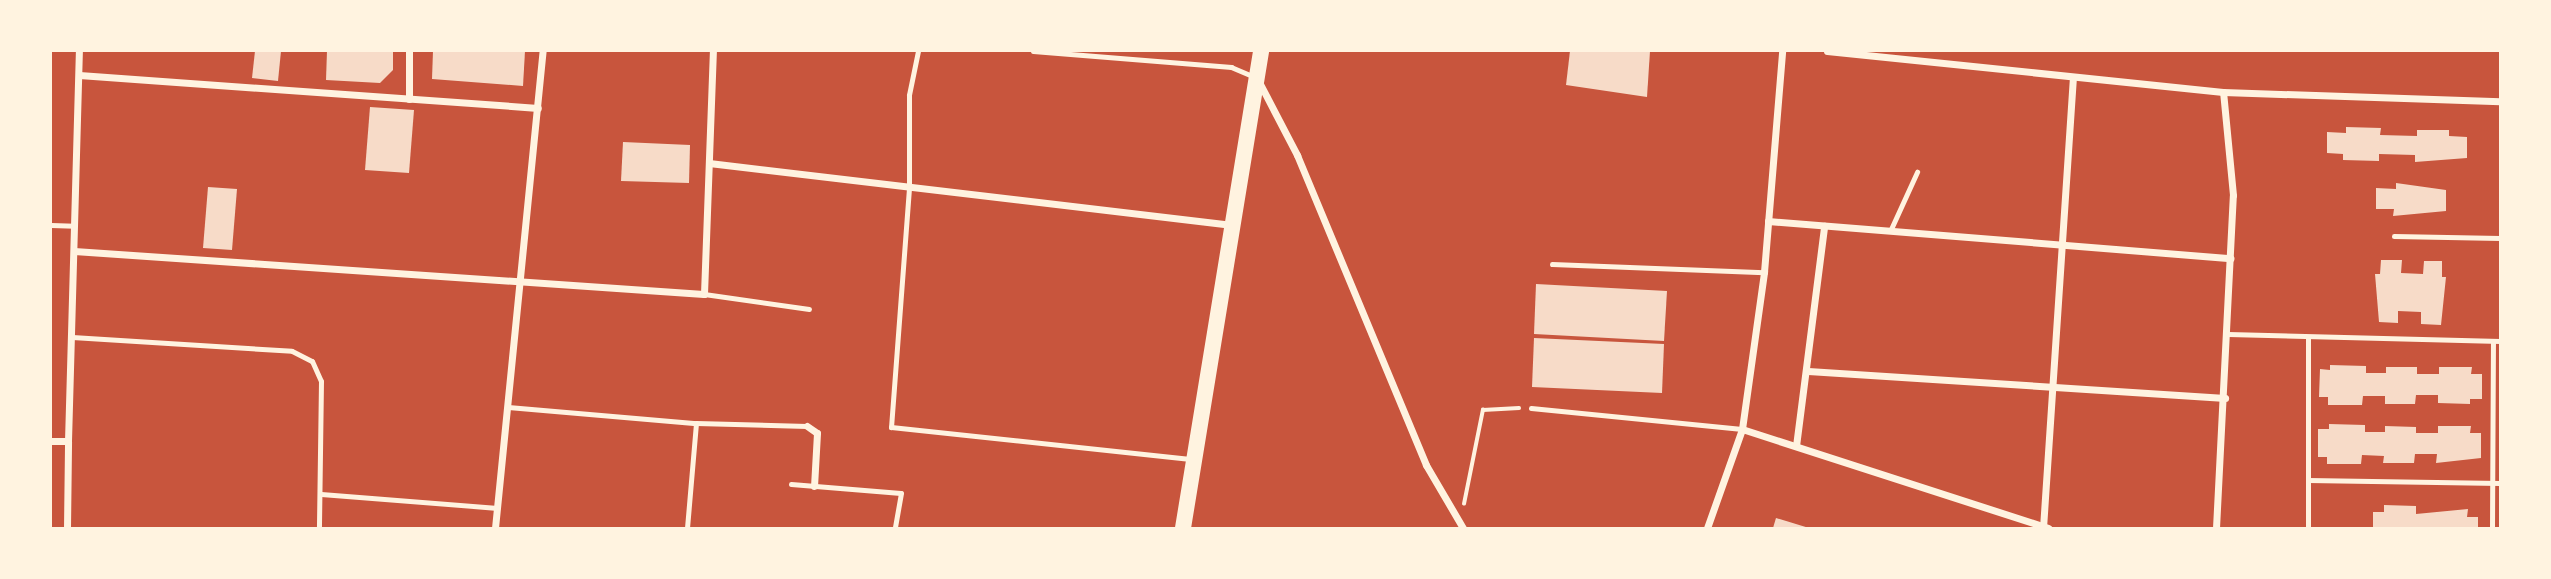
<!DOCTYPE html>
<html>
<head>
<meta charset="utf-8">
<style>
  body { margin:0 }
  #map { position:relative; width:2551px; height:579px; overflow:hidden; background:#c8553d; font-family:Mulish,sans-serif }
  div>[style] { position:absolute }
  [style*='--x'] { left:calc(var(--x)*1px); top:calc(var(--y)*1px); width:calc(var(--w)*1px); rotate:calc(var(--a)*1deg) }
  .building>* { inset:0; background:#f7dbc8 }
  .path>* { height:3.5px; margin:-1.75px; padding:0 1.75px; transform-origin:1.75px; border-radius:1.75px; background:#fff3e0 }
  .service>* { height:5px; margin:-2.5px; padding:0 2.5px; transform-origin:2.5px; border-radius:2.5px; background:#fff3e0 }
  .minor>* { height:7px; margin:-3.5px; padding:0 3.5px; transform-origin:3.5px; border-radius:3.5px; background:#fff3e0 }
  .primary>* { height:16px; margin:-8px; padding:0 8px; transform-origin:8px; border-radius:8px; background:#fff3e0 }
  span { translate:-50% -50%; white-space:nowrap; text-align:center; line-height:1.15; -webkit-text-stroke:5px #fff3e0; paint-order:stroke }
  .frame { position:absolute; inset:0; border:52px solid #fff3e0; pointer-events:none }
</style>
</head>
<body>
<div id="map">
  <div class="building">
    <div style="clip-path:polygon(255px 51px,281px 51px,278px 81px,252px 78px)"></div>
    <div style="clip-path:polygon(327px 51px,393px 51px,393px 70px,380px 83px,326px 80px)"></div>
    <div style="clip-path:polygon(433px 51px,525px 51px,523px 86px,432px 79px)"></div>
    <div style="clip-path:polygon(1570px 51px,1650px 51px,1647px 97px,1566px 85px)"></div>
    <div style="clip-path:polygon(370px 107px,414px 110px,409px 173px,365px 170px)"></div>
    <div style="clip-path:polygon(2346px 127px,2381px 128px,2380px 135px,2417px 136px,2417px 130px,2449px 130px,2449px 136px,2467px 137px,2467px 158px,2415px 162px,2415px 155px,2379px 154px,2379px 161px,2343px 160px,2343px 154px,2327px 153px,2327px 132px,2346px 133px)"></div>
    <div style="clip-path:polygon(623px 142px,690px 145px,689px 183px,621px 181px)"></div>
    <div style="clip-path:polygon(2396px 183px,2446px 190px,2446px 211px,2393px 216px,2394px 209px,2376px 209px,2376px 188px,2396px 189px)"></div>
    <div style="clip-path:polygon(208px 187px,237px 189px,232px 250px,203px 248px)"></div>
    <div style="clip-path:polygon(2381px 260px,2402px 260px,2401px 273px,2423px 274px,2424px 261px,2442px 261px,2442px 277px,2446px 277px,2441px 325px,2421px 324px,2421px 312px,2398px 311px,2398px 323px,2379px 322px,2375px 274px,2380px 274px)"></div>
    <div style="clip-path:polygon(1536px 284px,1667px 291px,1664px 341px,1534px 334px)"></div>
    <div style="clip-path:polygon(1534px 338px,1664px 344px,1662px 393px,1532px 387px)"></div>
    <div style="clip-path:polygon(2330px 365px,2366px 366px,2366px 373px,2386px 373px,2386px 367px,2417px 367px,2417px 374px,2439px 374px,2439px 367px,2472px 367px,2471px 374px,2482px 374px,2482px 399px,2470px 399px,2470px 404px,2438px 403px,2438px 395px,2416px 395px,2415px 404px,2385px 404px,2385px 396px,2363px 396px,2362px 405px,2328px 405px,2328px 397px,2319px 397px,2320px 369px,2330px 370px)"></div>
    <div style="clip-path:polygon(2329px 424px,2365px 425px,2365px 432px,2385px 432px,2385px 426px,2416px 427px,2416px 433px,2438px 433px,2438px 426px,2471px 426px,2470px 433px,2481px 433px,2481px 458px,2436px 463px,2437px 454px,2415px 454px,2414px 463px,2383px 463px,2384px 456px,2362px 455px,2361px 464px,2327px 464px,2327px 457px,2318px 457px,2318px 429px,2329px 429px)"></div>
    <div style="clip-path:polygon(2384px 505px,2416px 506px,2416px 514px,2468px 509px,2467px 517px,2478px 517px,2478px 528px,2373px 528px,2373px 512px,2384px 512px)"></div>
    <div style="clip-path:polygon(1776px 518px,1809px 528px,1773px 528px)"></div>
  </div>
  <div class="path">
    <div style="--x:1464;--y:504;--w:96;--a:-78.6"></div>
    <div style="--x:1483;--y:410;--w:36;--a:-3"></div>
  </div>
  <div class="service">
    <div style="--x:918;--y:51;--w:45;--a:101.6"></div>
    <div style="--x:909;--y:95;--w:93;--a:90"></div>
    <div style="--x:909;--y:188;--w:240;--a:94.3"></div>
    <div style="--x:891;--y:427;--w:301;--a:6.1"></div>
    <div style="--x:1033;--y:51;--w:199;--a:4.6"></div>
    <div style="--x:1231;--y:67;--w:25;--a:23"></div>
    <div style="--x:51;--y:225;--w:23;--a:2"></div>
    <div style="--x:1891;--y:229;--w:63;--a:-65.5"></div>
    <div style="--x:2394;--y:236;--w:106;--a:1.1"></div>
    <div style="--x:1552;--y:264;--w:212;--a:2.2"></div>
    <div style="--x:704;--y:294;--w:106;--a:8.1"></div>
    <div style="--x:2228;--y:334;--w:272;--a:1.5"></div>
    <div style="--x:72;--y:337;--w:220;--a:3.6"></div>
    <div style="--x:292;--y:351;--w:22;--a:27"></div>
    <div style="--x:312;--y:361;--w:22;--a:66"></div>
    <div style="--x:321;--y:381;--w:147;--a:90.8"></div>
    <div style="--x:508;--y:407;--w:189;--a:4.9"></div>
    <div style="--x:696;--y:423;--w:111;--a:1.5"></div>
    <div style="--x:1531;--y:408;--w:212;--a:5.7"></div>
    <div style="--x:2308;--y:480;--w:192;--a:0.9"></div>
    <div style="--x:791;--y:484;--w:110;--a:4.7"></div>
    <div style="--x:901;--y:493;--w:36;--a:100"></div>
    <div style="--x:321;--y:494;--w:177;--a:4.5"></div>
    <div style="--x:687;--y:528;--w:105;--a:-85.1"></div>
    <div style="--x:2308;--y:528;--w:191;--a:-90"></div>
    <div style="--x:2492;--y:528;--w:187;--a:-89.7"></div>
  </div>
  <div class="minor">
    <div style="--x:1827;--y:51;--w:398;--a:5.9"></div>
    <div style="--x:2223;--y:92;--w:277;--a:1.9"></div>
    <div style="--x:79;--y:75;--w:460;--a:4.1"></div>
    <div style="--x:1258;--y:80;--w:85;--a:62.5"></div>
    <div style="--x:1297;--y:155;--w:336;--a:67.4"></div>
    <div style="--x:1426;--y:465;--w:73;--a:59.6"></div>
    <div style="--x:409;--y:99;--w:48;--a:-90"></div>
    <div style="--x:709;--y:163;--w:527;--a:6.76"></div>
    <div style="--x:1768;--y:221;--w:464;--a:4.6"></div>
    <div style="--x:74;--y:251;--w:631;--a:3.9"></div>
    <div style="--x:704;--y:294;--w:243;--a:-87.9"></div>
    <div style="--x:1808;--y:371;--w:418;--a:3.7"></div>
    <div style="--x:807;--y:426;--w:12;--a:35"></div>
    <div style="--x:817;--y:433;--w:53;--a:93.2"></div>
    <div style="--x:1742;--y:429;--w:322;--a:17.9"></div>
    <div style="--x:51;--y:441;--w:17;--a:0"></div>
    <div style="--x:68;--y:441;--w:390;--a:-88.4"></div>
    <div style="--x:1796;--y:446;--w:222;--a:-82.7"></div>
    <div style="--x:67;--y:528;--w:87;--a:-89.3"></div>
    <div style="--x:495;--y:528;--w:479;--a:-84.3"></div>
    <div style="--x:1707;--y:528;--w:105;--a:-70.5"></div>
    <div style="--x:1742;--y:429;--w:159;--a:-82"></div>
    <div style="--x:1764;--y:272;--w:222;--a:-85.3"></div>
    <div style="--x:2043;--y:528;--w:451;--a:-86.2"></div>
    <div style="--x:2216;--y:528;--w:333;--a:-87.1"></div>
    <div style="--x:2233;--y:195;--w:103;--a:-95.5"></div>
  </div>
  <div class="primary">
    <div style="--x:1183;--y:528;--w:483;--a:-80.7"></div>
  </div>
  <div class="frame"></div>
</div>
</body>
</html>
